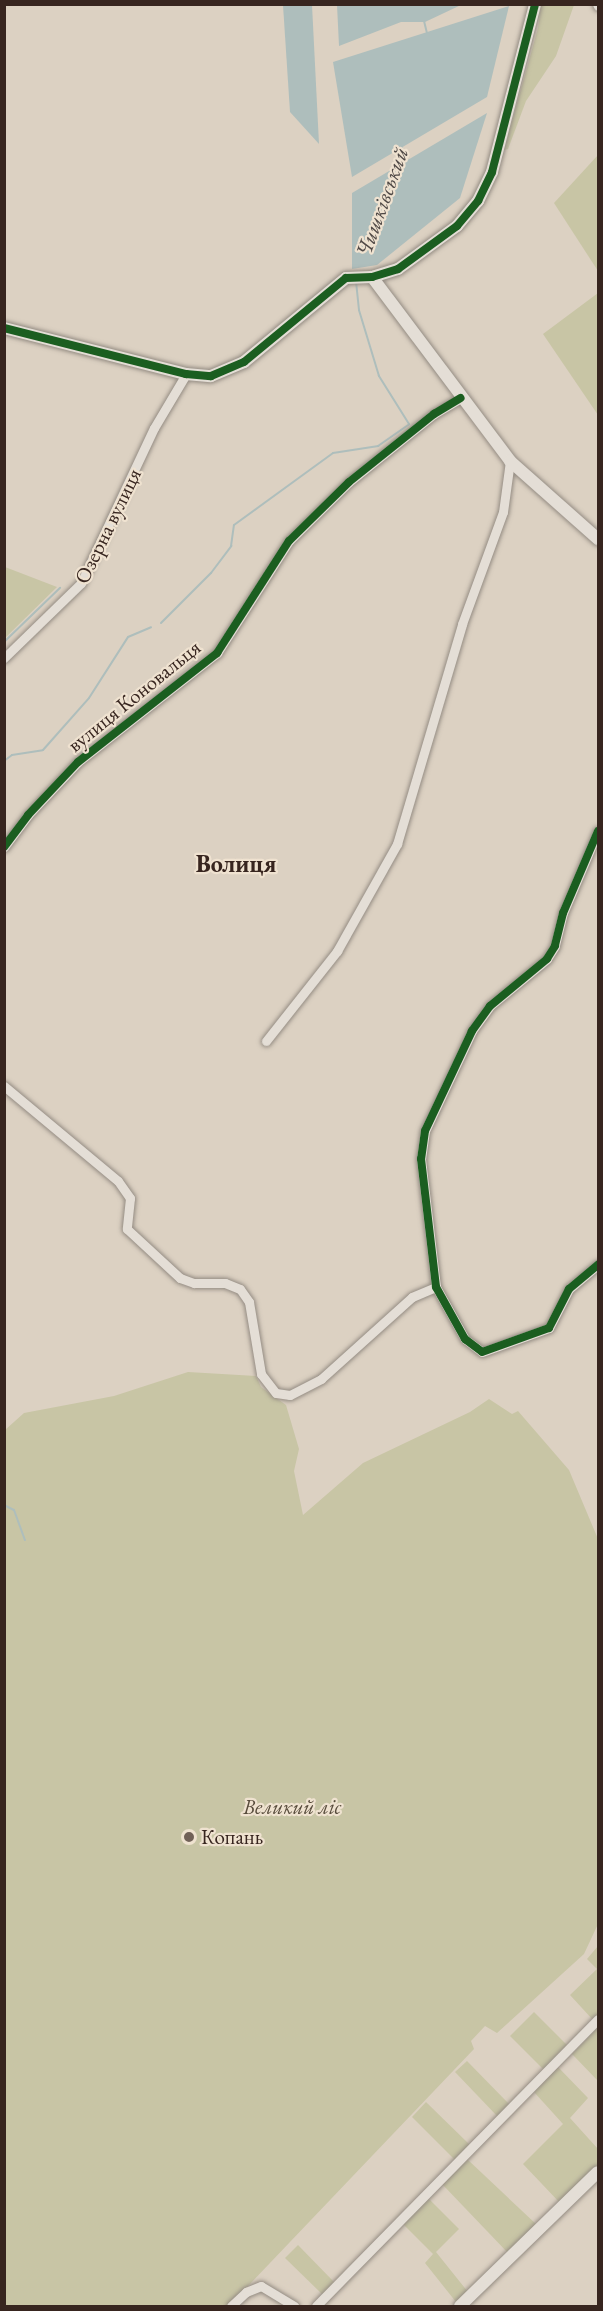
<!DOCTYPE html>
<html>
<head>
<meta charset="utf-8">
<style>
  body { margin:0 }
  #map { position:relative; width:603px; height:2311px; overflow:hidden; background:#dcd1c2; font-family:"EB Garamond",serif }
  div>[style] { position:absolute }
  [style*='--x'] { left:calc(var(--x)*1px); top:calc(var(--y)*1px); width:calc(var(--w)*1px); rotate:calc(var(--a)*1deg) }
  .green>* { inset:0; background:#c8c5a5 }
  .water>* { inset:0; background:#aebebc }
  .stream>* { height:2px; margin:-1px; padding:0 1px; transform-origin:1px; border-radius:1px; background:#aebebc }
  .roads { filter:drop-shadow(0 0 2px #948c83) drop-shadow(0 0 2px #948c83) }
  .minor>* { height:9px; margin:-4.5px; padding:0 4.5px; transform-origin:4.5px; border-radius:4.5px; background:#e4ded6 }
  .tertiary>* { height:12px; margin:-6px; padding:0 6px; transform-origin:6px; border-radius:6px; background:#e4ded6 }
  .cycleway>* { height:8px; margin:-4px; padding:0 4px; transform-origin:4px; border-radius:4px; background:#1b5e20 }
  .dots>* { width:16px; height:16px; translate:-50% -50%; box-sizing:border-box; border:3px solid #efe2d0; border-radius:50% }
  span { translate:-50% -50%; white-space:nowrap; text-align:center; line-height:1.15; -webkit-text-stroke:4.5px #efe2d0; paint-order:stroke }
  .street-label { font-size:21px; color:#37251f }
  .park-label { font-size:21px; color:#574b3b; font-style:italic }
  .poi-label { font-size:21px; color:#37251f }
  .left { translate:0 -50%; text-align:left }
  .water-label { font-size:22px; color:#504946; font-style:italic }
  .quarter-label { font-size:24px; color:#37251f; font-weight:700 }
  .frame { position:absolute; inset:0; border:6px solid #37251f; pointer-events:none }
</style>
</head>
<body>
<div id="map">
  <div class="green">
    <div style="clip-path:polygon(541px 5px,574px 5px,556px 56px,526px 101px,508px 149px,504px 150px,538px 28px)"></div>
    <div style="clip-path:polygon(598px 155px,598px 271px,554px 203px)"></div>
    <div style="clip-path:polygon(598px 293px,598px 415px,543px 334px)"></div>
    <div style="clip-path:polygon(5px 567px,57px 587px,5px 638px,4px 567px)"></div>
    <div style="clip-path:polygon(188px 1372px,256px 1376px,261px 1387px,286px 1405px,299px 1449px,294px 1471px,303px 1515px,363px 1463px,470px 1412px,489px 1399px,512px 1414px,518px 1411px,569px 1470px,598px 1539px,598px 1924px,584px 1954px,497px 2033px,485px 2026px,471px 2041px,474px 2049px,229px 2306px,5px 2306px,5px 1430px,24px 1413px,114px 1396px)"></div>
    <div style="clip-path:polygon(598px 1946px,598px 2015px,593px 2020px,570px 1995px,597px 1969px,587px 1959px)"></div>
    <div style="clip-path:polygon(534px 2012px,568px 2046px,544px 2070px,510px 2036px)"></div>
    <div style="clip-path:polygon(597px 2028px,598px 2029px,598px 2081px,572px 2054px)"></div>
    <div style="clip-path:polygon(467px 2061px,510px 2105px,498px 2117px,455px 2072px)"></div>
    <div style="clip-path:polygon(558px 2067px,588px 2098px,570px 2118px,598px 2149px,598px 2164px,560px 2203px,523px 2164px,563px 2124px,534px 2092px)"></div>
    <div style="clip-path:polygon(426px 2102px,470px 2145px,455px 2160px,412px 2117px)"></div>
    <div style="clip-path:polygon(467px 2159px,537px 2225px,508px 2253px,442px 2184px)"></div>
    <div style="clip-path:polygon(428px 2198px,459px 2229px,436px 2252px,468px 2292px,456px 2302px,425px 2263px,433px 2254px,403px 2224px)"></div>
    <div style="clip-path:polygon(298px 2245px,335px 2283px,323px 2295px,285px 2258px)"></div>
  </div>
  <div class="water">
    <div style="clip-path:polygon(283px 5px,312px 5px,319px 144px,290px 112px)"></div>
    <div style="clip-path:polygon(337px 5px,337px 4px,461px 5px,425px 22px,401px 22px,339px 46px)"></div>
    <div style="clip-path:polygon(509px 6px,487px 97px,352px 177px,333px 62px)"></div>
    <div style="clip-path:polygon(487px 113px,460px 198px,377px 265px,352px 269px,352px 193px)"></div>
  </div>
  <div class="stream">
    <div style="--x:424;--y:21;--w:12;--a:76"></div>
    <div style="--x:394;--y:169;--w:24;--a:-71"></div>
    <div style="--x:161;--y:623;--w:71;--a:-45"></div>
    <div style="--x:211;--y:573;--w:34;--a:-53"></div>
    <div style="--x:231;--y:546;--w:21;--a:-82"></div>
    <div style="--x:234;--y:525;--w:122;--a:-36"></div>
    <div style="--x:333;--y:453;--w:46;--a:-8.8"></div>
    <div style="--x:378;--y:446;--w:38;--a:-35"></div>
    <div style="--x:409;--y:424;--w:57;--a:-122"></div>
    <div style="--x:379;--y:376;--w:69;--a:-106.9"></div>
    <div style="--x:359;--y:310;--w:28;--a:-96"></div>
    <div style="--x:4;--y:642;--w:78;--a:-44"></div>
    <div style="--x:4;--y:761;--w:10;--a:-37"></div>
    <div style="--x:12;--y:755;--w:31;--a:-9"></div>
    <div style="--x:43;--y:750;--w:69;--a:-48.5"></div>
    <div style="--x:89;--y:698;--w:72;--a:-57.4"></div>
    <div style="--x:128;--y:637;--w:25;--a:-23"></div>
    <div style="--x:4;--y:1505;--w:11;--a:27"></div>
    <div style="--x:14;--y:1510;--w:32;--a:70"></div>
  </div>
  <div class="roads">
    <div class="minor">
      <div style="--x:597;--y:4;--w:2;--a:63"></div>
      <div style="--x:4;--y:658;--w:107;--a:-44.2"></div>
      <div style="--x:81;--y:583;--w:171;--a:-64.8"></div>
      <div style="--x:154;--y:428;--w:63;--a:-59.3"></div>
      <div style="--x:598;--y:831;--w:89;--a:113.1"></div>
      <div style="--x:563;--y:913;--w:34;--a:104"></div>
      <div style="--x:555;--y:946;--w:15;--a:122"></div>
      <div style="--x:547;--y:959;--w:74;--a:140.5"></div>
      <div style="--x:490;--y:1006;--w:31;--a:126"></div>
      <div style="--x:472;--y:1031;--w:110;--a:115.2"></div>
      <div style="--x:425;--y:1131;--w:28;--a:98"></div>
      <div style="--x:421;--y:1159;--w:129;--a:83.3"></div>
      <div style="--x:436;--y:1287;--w:60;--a:60.9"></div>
      <div style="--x:465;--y:1339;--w:21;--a:37"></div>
      <div style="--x:482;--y:1352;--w:71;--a:-19.7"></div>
      <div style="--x:549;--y:1328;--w:44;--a:-62.9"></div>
      <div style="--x:569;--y:1289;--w:38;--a:-40"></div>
      <div style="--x:4;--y:847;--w:40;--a:-53"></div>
      <div style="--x:28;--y:815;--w:73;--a:-46.7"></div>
      <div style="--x:78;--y:762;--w:177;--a:-38.1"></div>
      <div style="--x:217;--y:653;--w:133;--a:-57.3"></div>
      <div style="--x:289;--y:541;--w:84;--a:-44.5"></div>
      <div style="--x:349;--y:482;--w:109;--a:-38.7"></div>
      <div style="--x:434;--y:414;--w:31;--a:-31"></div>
      <div style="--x:266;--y:1041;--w:115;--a:-51.7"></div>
      <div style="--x:337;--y:951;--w:123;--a:-60.7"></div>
      <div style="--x:397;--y:844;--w:229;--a:-73.5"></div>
      <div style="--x:462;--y:624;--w:119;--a:-69.9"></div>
      <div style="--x:503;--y:512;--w:51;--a:-82.2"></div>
      <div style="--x:4;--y:1086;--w:148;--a:39.8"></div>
      <div style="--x:118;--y:1181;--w:21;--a:55"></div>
      <div style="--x:130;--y:1198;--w:31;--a:96"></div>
      <div style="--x:127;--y:1229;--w:72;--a:42.8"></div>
      <div style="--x:180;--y:1278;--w:15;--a:20"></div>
      <div style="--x:194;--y:1283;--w:31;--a:0"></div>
      <div style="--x:225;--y:1283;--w:16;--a:22"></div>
      <div style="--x:240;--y:1289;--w:16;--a:55"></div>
      <div style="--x:249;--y:1302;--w:73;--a:80.5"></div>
      <div style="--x:261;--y:1374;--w:24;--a:52"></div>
      <div style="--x:276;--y:1393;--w:14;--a:8"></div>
      <div style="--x:290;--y:1395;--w:35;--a:-27"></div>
      <div style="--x:321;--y:1379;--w:122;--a:-42"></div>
      <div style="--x:412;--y:1297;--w:26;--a:-23"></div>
      <div style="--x:231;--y:2306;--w:21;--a:-43"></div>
      <div style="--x:246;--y:2292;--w:16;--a:-22"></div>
      <div style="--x:261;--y:2286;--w:39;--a:31"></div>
      <div style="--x:316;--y:2306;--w:402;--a:-45.5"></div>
    </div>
    <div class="tertiary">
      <div style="--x:372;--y:277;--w:230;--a:53.1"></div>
      <div style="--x:510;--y:461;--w:118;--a:41.6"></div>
      <div style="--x:4;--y:328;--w:188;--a:14.2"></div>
      <div style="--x:186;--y:374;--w:25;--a:5"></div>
      <div style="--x:211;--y:376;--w:36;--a:-23"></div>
      <div style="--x:244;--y:362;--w:132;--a:-39.5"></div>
      <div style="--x:346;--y:278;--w:26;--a:-2"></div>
      <div style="--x:372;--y:277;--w:27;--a:-17"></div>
      <div style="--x:398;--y:269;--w:73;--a:-36.1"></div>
      <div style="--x:457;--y:226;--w:33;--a:-50"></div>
      <div style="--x:478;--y:201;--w:32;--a:-64"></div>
      <div style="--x:492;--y:172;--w:173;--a:-75.6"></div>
      <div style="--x:460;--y:2306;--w:192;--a:-44.2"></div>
    </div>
  </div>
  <div class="cycleway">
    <div style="--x:4;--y:328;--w:188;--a:14.2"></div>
    <div style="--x:186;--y:374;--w:25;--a:5"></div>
    <div style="--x:211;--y:376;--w:36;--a:-23"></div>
    <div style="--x:244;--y:362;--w:132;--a:-39.5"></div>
    <div style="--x:346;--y:278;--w:26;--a:-2"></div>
    <div style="--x:372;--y:277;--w:27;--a:-17"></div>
    <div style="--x:398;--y:269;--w:73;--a:-36.1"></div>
    <div style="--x:457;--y:226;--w:33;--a:-50"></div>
    <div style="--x:478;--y:201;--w:32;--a:-64"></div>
    <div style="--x:492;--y:172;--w:173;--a:-75.6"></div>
    <div style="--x:598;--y:831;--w:89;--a:113.1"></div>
    <div style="--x:563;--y:913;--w:34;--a:104"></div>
    <div style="--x:555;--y:946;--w:15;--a:122"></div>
    <div style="--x:547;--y:959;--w:74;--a:140.5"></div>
    <div style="--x:490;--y:1006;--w:31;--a:126"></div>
    <div style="--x:472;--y:1031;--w:110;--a:115.2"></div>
    <div style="--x:425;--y:1131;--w:28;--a:98"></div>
    <div style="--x:421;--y:1159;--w:129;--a:83.3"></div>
    <div style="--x:436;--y:1287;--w:60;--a:60.9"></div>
    <div style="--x:465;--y:1339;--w:21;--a:37"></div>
    <div style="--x:482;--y:1352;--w:71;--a:-19.7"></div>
    <div style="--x:549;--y:1328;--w:44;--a:-62.9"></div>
    <div style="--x:569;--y:1289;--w:38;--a:-40"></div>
    <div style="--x:4;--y:847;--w:40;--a:-53"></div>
    <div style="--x:28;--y:815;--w:73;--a:-46.7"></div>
    <div style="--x:78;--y:762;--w:177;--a:-38.1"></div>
    <div style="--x:217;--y:653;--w:133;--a:-57.3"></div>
    <div style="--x:289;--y:541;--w:84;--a:-44.5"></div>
    <div style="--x:349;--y:482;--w:109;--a:-38.7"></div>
    <div style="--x:434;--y:414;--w:31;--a:-31"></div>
  </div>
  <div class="dots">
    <div style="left:189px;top:1837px;background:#716158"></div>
  </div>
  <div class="street-label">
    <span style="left:108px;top:526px;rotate:-64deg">Озерна вулиця</span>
    <span style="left:134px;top:696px;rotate:-39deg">вулиця Коновальця</span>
  </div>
  <div class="park-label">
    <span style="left:292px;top:1807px">Великий ліс</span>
  </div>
  <div class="poi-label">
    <span class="left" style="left:201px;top:1837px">Копань</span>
  </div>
  <div class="water-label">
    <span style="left:382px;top:202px;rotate:-70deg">Чишківський</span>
  </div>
  <div class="quarter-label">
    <span style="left:236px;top:864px">Волиця</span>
  </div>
  <div class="frame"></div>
</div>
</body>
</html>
